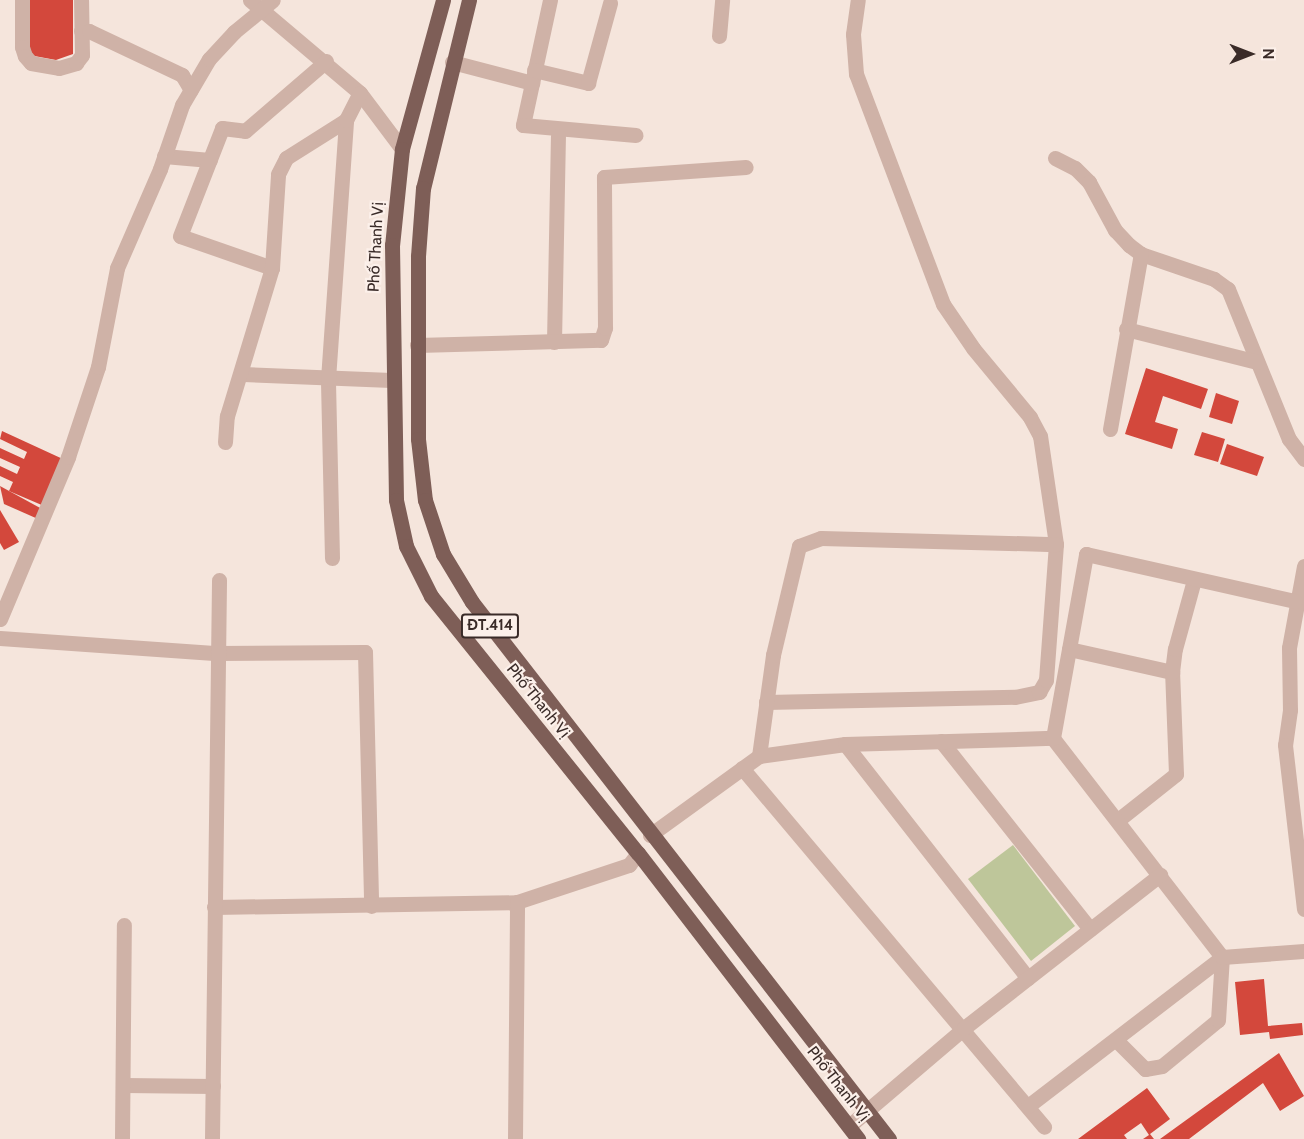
<!DOCTYPE html>
<html>
<head>
<meta charset="utf-8">
<style>
  body { margin:0 }
  #map { position:relative; width:1304px; height:1139px; overflow:hidden; background:#f5e5dc; font-family:Cabin,sans-serif }
  div>[style] { position:absolute }
  [style*='--x'] { left:calc(var(--x)*1px); top:calc(var(--y)*1px); width:calc(var(--w)*1px); rotate:calc(var(--a)*1deg) }
  .green>* { inset:0; background:#bec69a }
  .building>* { inset:0; background:#d3483c }
  .minor>* { height:15px; margin:-7.5px; padding:0 7.5px; transform-origin:7.5px; border-radius:7.5px; background:#cfb2a7 }
  .major>* { height:15px; margin:-7.5px; padding:0 7.5px; transform-origin:7.5px; border-radius:7.5px; background:#7e5e57 }
  span { translate:-50% -50%; white-space:nowrap; text-align:center; line-height:1.15; -webkit-text-stroke:4.5px #fcf0ea; paint-order:stroke }
  .shield-label span { padding:2px 4px; background:#fcf0ea; border:2px solid; border-radius:4px; -webkit-text-stroke-width:0 }
  .shield-label { font-size:15px; color:#3a2b28; font-weight:700 }
  .street-label { font-size:16px; color:#3a2b28 }
  .north { position:absolute; left:1220px; top:24px; width:60px; height:60px; -webkit-text-stroke:4px #fcf0ea; paint-order:stroke; rotate:90deg; font-size:16px; font-weight:700; line-height:24px; text-align:center; color:#3a2b28 }
  .north::after { content:''; display:block; margin:auto; width:21px; height:27px; background:#3a2b28; clip-path:polygon(50% 0,100% 100%,50% 72%,0 100%) }
</style>
</head>
<body>
<div id="map">
  <div class="green">
    <div style="clip-path:polygon(1013px 845px,1075px 926px,1031px 961px,968px 879px)"></div>
  </div>
  <div class="building">
    <div style="clip-path:polygon(29px 0,73px 0,73px 54px,56px 60px,29px 55px)"></div>
    <div style="clip-path:polygon(1146px 368px,1208px 389px,1201px 409px,1163px 396px,1155px 422px,1178px 429px,1172px 449px,1125px 434px)"></div>
    <div style="clip-path:polygon(1216px 393px,1239px 401px,1232px 424px,1209px 417px)"></div>
    <div style="clip-path:polygon(2px 431px,65px 460px,44px 506px,9px 491px,13px 482px,0 476px,0 466px,17px 474px,20px 467px,0 458px,0 448px,24px 459px,27px 452px,0 439px)"></div>
    <div style="clip-path:polygon(1202px 432px,1225px 439px,1218px 462px,1194px 455px)"></div>
    <div style="clip-path:polygon(1227px 444px,1264px 457px,1257px 476px,1220px 464px)"></div>
    <div style="clip-path:polygon(0 486px,42px 509px,38px 519px,4px 504px)"></div>
    <div style="clip-path:polygon(0 510px,19px 542px,4px 550px,0 543px)"></div>
    <div style="clip-path:polygon(1264px 979px,1268px 1026px,1302px 1023px,1303px 1035px,1270px 1039px,1269px 1032px,1240px 1035px,1235px 982px)"></div>
    <div style="clip-path:polygon(1279px 1053px,1304px 1096px,1280px 1111px,1263px 1083px,1189px 1139px,1160px 1139px)"></div>
    <div style="clip-path:polygon(1147px 1088px,1170px 1119px,1150px 1134px,1154px 1139px,1143px 1139px,1149px 1135px,1141px 1123px,1124px 1135px,1127px 1139px,1078px 1139px)"></div>
  </div>
  <div class="minor">
    <div style="--x:22;--y:0;--w:47;--a:90"></div>
    <div style="--x:22;--y:47;--w:9;--a:72"></div>
    <div style="--x:25;--y:56;--w:9;--a:49"></div>
    <div style="--x:31;--y:63;--w:28;--a:10"></div>
    <div style="--x:59;--y:68;--w:18;--a:-16"></div>
    <div style="--x:76;--y:63;--w:10;--a:-53"></div>
    <div style="--x:82;--y:55;--w:55;--a:-91"></div>
    <div style="--x:250;--y:0;--w:144;--a:40.2"></div>
    <div style="--x:360;--y:93;--w:70;--a:53.1"></div>
    <div style="--x:550;--y:0;--w:128;--a:102.2"></div>
    <div style="--x:523;--y:125;--w:113;--a:5.1"></div>
    <div style="--x:81;--y:31;--w:8;--a:0"></div>
    <div style="--x:89;--y:31;--w:103;--a:25.3"></div>
    <div style="--x:182;--y:75;--w:17;--a:59"></div>
    <div style="--x:719;--y:36;--w:36;--a:-85"></div>
    <div style="--x:452;--y:62;--w:83;--a:14.7"></div>
    <div style="--x:534;--y:70;--w:56;--a:13.5"></div>
    <div style="--x:588;--y:83;--w:83;--a:-74.6"></div>
    <div style="--x:164;--y:156;--w:46;--a:5"></div>
    <div style="--x:1055;--y:158;--w:22;--a:27"></div>
    <div style="--x:1075;--y:168;--w:20;--a:45"></div>
    <div style="--x:1089;--y:182;--w:55;--a:61.6"></div>
    <div style="--x:1115;--y:230;--w:21;--a:47"></div>
    <div style="--x:1129;--y:245;--w:15;--a:37"></div>
    <div style="--x:1141;--y:254;--w:77;--a:18.9"></div>
    <div style="--x:1214;--y:279;--w:17;--a:36"></div>
    <div style="--x:1228;--y:289;--w:162;--a:67.9"></div>
    <div style="--x:1289;--y:439;--w:25;--a:53"></div>
    <div style="--x:272;--y:268;--w:97;--a:-160.8"></div>
    <div style="--x:180;--y:236;--w:116;--a:-68.7"></div>
    <div style="--x:222;--y:128;--w:23;--a:7"></div>
    <div style="--x:245;--y:131;--w:107;--a:-40.8"></div>
    <div style="--x:1126;--y:329;--w:135;--a:14.1"></div>
    <div style="--x:554;--y:342;--w:206;--a:-88.9"></div>
    <div style="--x:417;--y:345;--w:184;--a:-1.6"></div>
    <div style="--x:601;--y:340;--w:13;--a:-72"></div>
    <div style="--x:605;--y:328;--w:151;--a:-90.4"></div>
    <div style="--x:604;--y:177;--w:142;--a:-4"></div>
    <div style="--x:243;--y:374;--w:148;--a:2.3"></div>
    <div style="--x:1110;--y:429;--w:178;--a:-80"></div>
    <div style="--x:225;--y:442;--w:26;--a:-86"></div>
    <div style="--x:227;--y:416;--w:155;--a:-73.1"></div>
    <div style="--x:272;--y:268;--w:94;--a:-86.3"></div>
    <div style="--x:278;--y:174;--w:18;--a:-63"></div>
    <div style="--x:286;--y:158;--w:71;--a:-32.3"></div>
    <div style="--x:332;--y:558;--w:179;--a:-91.3"></div>
    <div style="--x:328;--y:379;--w:260;--a:-86"></div>
    <div style="--x:346;--y:120;--w:30;--a:-63"></div>
    <div style="--x:1304;--y:566;--w:83;--a:100.4"></div>
    <div style="--x:1289;--y:648;--w:62;--a:89.1"></div>
    <div style="--x:1290;--y:710;--w:35;--a:98"></div>
    <div style="--x:1285;--y:745;--w:165;--a:83.4"></div>
    <div style="--x:0;--y:619;--w:176;--a:-67.2"></div>
    <div style="--x:68;--y:457;--w:95;--a:-71.6"></div>
    <div style="--x:98;--y:367;--w:101;--a:-79.1"></div>
    <div style="--x:117;--y:268;--w:108;--a:-66.5"></div>
    <div style="--x:160;--y:169;--w:68;--a:-71"></div>
    <div style="--x:182;--y:105;--w:53;--a:-59.6"></div>
    <div style="--x:209;--y:59;--w:37;--a:-47"></div>
    <div style="--x:234;--y:32;--w:50;--a:-39.4"></div>
    <div style="--x:0;--y:638;--w:218;--a:4"></div>
    <div style="--x:217;--y:653;--w:148;--a:-0.4"></div>
    <div style="--x:365;--y:652;--w:254;--a:88.6"></div>
    <div style="--x:1069;--y:649;--w:106;--a:12.6"></div>
    <div style="--x:766;--y:702;--w:249;--a:-1.2"></div>
    <div style="--x:1015;--y:697;--w:25;--a:-12"></div>
    <div style="--x:1039;--y:692;--w:14;--a:-60"></div>
    <div style="--x:1046;--y:680;--w:136;--a:-85.8"></div>
    <div style="--x:1056;--y:544;--w:109;--a:-98.4"></div>
    <div style="--x:1040;--y:436;--w:21;--a:-118"></div>
    <div style="--x:1030;--y:417;--w:89;--a:-129.6"></div>
    <div style="--x:973;--y:348;--w:53;--a:-124.3"></div>
    <div style="--x:943;--y:304;--w:246;--a:-110.7"></div>
    <div style="--x:856;--y:74;--w:40;--a:-94.3"></div>
    <div style="--x:853;--y:34;--w:34;--a:-82"></div>
    <div style="--x:941;--y:741;--w:240;--a:51.6"></div>
    <div style="--x:845;--y:744;--w:297;--a:52"></div>
    <div style="--x:759;--y:756;--w:102;--a:-82.1"></div>
    <div style="--x:773;--y:655;--w:112;--a:-76.6"></div>
    <div style="--x:799;--y:546;--w:23;--a:-20"></div>
    <div style="--x:821;--y:538;--w:235;--a:1.5"></div>
    <div style="--x:742;--y:768;--w:469;--a:49.9"></div>
    <div style="--x:1118;--y:820;--w:74;--a:-38.4"></div>
    <div style="--x:1176;--y:774;--w:102;--a:-92.2"></div>
    <div style="--x:1172;--y:672;--w:23;--a:-83"></div>
    <div style="--x:1175;--y:649;--w:72;--a:-74.6"></div>
    <div style="--x:650;--y:835;--w:135;--a:-35.9"></div>
    <div style="--x:759;--y:756;--w:87;--a:-7.9"></div>
    <div style="--x:845;--y:744;--w:208;--a:-1.7"></div>
    <div style="--x:214;--y:907;--w:303;--a:-0.9"></div>
    <div style="--x:517;--y:902;--w:118;--a:-18.3"></div>
    <div style="--x:629;--y:865;--w:15;--a:-53"></div>
    <div style="--x:1116;--y:1040;--w:41;--a:45"></div>
    <div style="--x:1145;--y:1069;--w:17;--a:-10"></div>
    <div style="--x:1162;--y:1066;--w:72;--a:-39.4"></div>
    <div style="--x:1218;--y:1020;--w:63;--a:-86.4"></div>
    <div style="--x:1222;--y:957;--w:277;--a:-127.7"></div>
    <div style="--x:1053;--y:738;--w:187;--a:-79.8"></div>
    <div style="--x:1086;--y:554;--w:214;--a:12.7"></div>
    <div style="--x:124;--y:1085;--w:89;--a:0.6"></div>
    <div style="--x:1028;--y:1106;--w:245;--a:-37.5"></div>
    <div style="--x:1222;--y:957;--w:82;--a:-4.2"></div>
    <div style="--x:849;--y:1126;--w:151;--a:-40.4"></div>
    <div style="--x:964;--y:1028;--w:249;--a:-38"></div>
    <div style="--x:122;--y:1139;--w:214;--a:-89.5"></div>
    <div style="--x:212;--y:1139;--w:559;--a:-89.28"></div>
    <div style="--x:515;--y:1139;--w:237;--a:-89.5"></div>
  </div>
  <div class="major">
    <div style="--x:443;--y:0;--w:155;--a:105.4"></div>
    <div style="--x:402;--y:149;--w:97;--a:95.9"></div>
    <div style="--x:392;--y:245;--w:255;--a:89.1"></div>
    <div style="--x:396;--y:500;--w:47;--a:77.7"></div>
    <div style="--x:406;--y:546;--w:56;--a:63.4"></div>
    <div style="--x:431;--y:596;--w:330;--a:51.2"></div>
    <div style="--x:638;--y:853;--w:361;--a:52.4"></div>
    <div style="--x:469;--y:0;--w:194;--a:103.7"></div>
    <div style="--x:423;--y:188;--w:68;--a:94.2"></div>
    <div style="--x:418;--y:256;--w:183;--a:90"></div>
    <div style="--x:418;--y:439;--w:61;--a:83.5"></div>
    <div style="--x:425;--y:500;--w:57;--a:71.6"></div>
    <div style="--x:443;--y:554;--w:56;--a:58.9"></div>
    <div style="--x:472;--y:602;--w:680;--a:52.17"></div>
  </div>
  <div class="shield-label">
    <span style="left:490px;top:626px">ĐT.414</span>
  </div>
  <div class="street-label">
    <span style="left:376px;top:247px;rotate:-87deg">Phố Thanh Vị</span>
    <span style="left:538px;top:701px;rotate:51deg">Phố Thanh Vị</span>
    <span style="left:838px;top:1084px;rotate:52deg">Phố Thanh Vị</span>
  </div>
  <div class="north">N</div>
</div>
</body>
</html>
